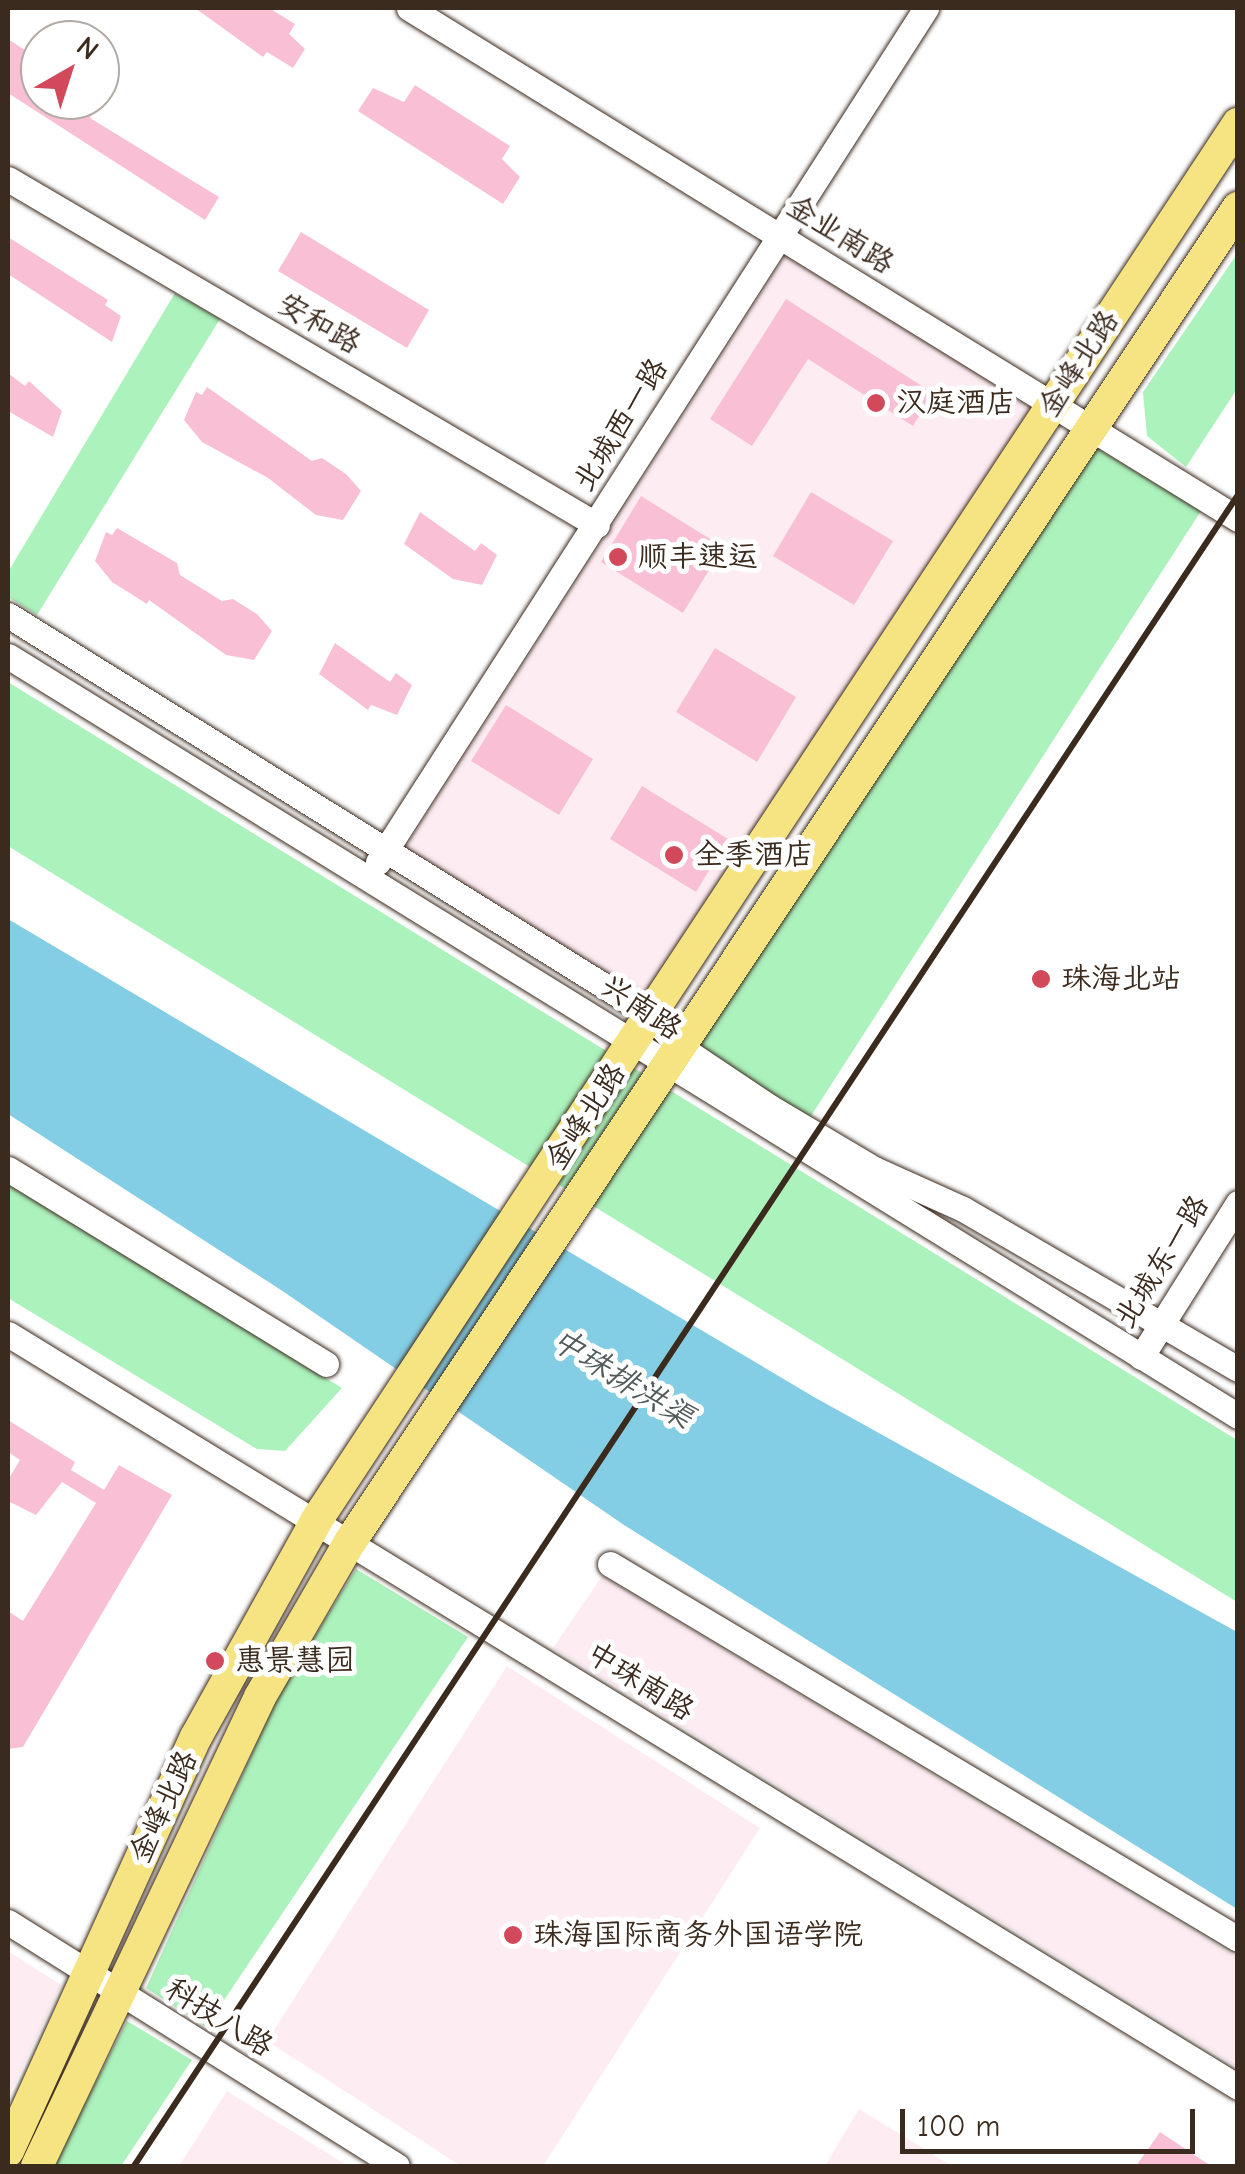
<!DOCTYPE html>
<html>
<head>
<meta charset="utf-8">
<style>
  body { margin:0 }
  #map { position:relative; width:1245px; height:2174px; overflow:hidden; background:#fff; font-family:"Comic Neue","LXGW WenKai TC",sans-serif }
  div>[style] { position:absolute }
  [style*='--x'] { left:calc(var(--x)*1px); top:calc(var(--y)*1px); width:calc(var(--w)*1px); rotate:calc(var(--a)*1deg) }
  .built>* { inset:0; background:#fdecf2 }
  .green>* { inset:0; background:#acf2bd }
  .water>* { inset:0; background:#84cee5 }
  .building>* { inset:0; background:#f9c0d5 }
  .roads { filter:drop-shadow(0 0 2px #3b2a1e) drop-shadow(0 0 2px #3b2a1e) }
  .minor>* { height:25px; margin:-12.5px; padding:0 12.5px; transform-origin:12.5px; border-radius:12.5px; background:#fff }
  .major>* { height:32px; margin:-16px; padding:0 16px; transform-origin:16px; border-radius:16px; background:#f6e381 }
  .rail>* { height:6px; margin:-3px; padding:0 3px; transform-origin:3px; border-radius:3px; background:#3b2a1e }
  .dots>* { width:28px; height:28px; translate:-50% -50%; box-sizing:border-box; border:5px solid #fff; border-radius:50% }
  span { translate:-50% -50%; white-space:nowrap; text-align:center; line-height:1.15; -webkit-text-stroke:10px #fff; paint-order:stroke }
  .street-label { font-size:30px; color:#3b2a1e }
  .poi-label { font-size:30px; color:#3b2a1e }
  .left { translate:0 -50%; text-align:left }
  .water-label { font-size:32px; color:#515b5a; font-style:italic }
  .frame { position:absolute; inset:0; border:10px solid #3b2a1e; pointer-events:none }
  .north { position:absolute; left:20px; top:20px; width:100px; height:100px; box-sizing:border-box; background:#fff; border:2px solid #b1aaa5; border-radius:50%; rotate:39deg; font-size:28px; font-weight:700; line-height:40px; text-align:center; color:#3b2a1e }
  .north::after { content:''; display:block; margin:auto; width:35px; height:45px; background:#d1495b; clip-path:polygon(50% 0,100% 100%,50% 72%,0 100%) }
  .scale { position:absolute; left:900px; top:2109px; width:295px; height:45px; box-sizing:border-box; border:5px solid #3b2a1e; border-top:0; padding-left:12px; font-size:30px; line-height:35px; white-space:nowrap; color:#3b2a1e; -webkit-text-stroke:8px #fff; paint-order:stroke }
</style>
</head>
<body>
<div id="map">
  <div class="built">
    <div style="clip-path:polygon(786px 255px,1038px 406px,648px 1001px,402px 853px)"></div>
    <div style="clip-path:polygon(602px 1576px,1237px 1957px,1237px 2067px,553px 1648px)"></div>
    <div style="clip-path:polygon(507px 1666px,760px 1828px,543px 2166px,461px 2166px,267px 2041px)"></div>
    <div style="clip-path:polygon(8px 1951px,61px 1985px,8px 2098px)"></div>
    <div style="clip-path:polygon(227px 2091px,348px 2166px,179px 2166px)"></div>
    <div style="clip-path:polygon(859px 2109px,952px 2166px,825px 2166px)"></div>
  </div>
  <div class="green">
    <div style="clip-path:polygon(1237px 254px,1237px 389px,1186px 467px,1147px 436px,1143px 392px)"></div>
    <div style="clip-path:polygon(175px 293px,220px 319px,37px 615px,8px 597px,8px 572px)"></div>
    <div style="clip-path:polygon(1095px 447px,1201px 511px,809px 1119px,693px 1042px)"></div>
    <div style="clip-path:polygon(8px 682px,1237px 1440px,1237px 1602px,8px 846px)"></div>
    <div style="clip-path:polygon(8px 1183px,342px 1388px,285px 1451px,257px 1449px,8px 1298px)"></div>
    <div style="clip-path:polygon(356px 1569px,468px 1637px,206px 2027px,146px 1988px,278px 1696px)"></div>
    <div style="clip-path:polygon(127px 2021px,192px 2060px,121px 2166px,53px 2166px)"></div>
  </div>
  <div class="water">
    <div style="clip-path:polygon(8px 919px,814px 1397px,1237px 1632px,1237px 1909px,624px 1525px,281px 1290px,8px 1114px)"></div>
  </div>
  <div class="building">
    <div style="clip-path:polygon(195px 8px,269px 8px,295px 24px,289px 34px,305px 49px,293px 68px,267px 52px,263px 57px)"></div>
    <div style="clip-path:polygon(8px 39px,40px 60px,40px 100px,102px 100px,90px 118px,219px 197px,205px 220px,8px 93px)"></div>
    <div style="clip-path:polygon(415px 85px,510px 146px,502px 159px,520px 177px,503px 204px,358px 111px,373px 88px,404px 102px)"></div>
    <div style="clip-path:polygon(301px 232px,429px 310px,407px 348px,278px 271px)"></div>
    <div style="clip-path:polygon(8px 237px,108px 300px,105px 305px,121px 316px,112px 342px,8px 274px)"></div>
    <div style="clip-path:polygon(786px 299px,933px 393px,913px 426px,808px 359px,752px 446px,710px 419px)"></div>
    <div style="clip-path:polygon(8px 373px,25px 386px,29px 381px,62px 411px,53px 437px,8px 411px)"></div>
    <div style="clip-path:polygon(207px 387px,312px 461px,322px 458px,346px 474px,361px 491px,343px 520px,316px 515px,268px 478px,202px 442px,184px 420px,196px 392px,202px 395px)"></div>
    <div style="clip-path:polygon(811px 492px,893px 541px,854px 605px,773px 556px)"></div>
    <div style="clip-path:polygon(641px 496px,723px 547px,683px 613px,601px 562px)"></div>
    <div style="clip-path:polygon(420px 512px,475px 551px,481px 543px,497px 555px,482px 585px,453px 579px,404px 544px)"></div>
    <div style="clip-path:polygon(117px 528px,177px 563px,180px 575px,222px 601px,233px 599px,257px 614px,272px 631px,254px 660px,226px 655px,149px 600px,147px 604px,112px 582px,95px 561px,106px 532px,112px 535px)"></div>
    <div style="clip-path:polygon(335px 643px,390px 682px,396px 673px,412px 685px,397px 715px,371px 705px,368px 710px,319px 674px)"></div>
    <div style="clip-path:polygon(715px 648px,796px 697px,757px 762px,676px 712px)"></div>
    <div style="clip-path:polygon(506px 705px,593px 759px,559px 815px,471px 761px)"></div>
    <div style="clip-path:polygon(642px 786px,728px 839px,696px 892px,610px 839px)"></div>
    <div style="clip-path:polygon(8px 1420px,75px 1462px,71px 1470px,104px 1490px,119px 1465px,172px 1495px,23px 1747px,8px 1749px,8px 1611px,23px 1621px,96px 1503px,62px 1482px,36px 1515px,8px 1501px,8px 1480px,20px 1460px,8px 1452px)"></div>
    <div style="clip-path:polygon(1160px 2132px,1211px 2166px,1136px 2166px)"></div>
  </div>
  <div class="roads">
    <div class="minor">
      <div style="--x:409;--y:8;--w:974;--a:31.65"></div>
      <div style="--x:8;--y:179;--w:683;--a:30.43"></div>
      <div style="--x:8;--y:615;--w:757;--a:31.89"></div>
      <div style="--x:651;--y:1015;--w:40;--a:49"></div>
      <div style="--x:677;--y:1045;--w:110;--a:33.8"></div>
      <div style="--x:768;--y:1106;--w:123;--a:30.7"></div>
      <div style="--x:874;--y:1169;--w:98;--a:24.2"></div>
      <div style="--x:963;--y:1209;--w:318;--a:30.2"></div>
      <div style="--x:8;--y:656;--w:1446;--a:31.71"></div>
      <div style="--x:378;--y:862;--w:1015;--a:-57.31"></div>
      <div style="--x:8;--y:1169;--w:373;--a:31.5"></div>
      <div style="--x:8;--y:1334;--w:1442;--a:31.47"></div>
      <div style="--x:1141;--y:1357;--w:182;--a:-57.8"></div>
      <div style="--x:610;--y:1564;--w:731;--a:30.84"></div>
      <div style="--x:8;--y:1922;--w:459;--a:32.1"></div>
    </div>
    <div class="major">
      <div style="--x:8;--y:2151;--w:455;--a:-65.6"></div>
      <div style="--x:196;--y:1737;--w:247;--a:-60.9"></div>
      <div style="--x:316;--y:1521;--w:1674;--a:-56.58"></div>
      <div style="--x:37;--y:2166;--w:519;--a:-64.57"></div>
      <div style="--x:260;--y:1697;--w:179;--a:-59.9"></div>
      <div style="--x:350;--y:1542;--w:1603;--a:-56.35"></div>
    </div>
  </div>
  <div class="rail">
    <div style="--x:134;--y:2166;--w:2003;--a:-56.55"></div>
  </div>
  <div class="dots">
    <div style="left:876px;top:403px;background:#d1495b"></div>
    <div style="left:618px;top:557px;background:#d1495b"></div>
    <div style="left:674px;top:855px;background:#d1495b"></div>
    <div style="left:1041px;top:979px;background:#d1495b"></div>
    <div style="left:215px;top:1661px;background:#d1495b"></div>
    <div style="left:513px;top:1935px;background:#d1495b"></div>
  </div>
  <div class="street-label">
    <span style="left:840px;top:235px;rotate:32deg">金业南路</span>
    <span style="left:319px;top:324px;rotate:30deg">安和路</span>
    <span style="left:1079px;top:364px;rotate:-57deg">金峰北路</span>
    <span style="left:621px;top:425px;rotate:-58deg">北城西一路</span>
    <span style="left:641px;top:1008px;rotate:34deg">兴南路</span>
    <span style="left:586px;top:1117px;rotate:-57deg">金峰北路</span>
    <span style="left:1162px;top:1262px;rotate:-58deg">北城东一路</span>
    <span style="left:640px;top:1682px;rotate:32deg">中珠南路</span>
    <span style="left:164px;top:1807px;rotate:-65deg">金峰北路</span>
    <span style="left:219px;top:2018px;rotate:32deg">科技八路</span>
  </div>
  <div class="poi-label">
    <span class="left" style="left:896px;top:403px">汉庭酒店</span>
    <span class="left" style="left:638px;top:557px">顺丰速运</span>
    <span class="left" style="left:694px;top:855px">全季酒店</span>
    <span class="left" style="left:1061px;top:979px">珠海北站</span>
    <span class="left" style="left:235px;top:1661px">惠景慧园</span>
    <span class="left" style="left:533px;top:1935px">珠海国际商务外国语学院</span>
  </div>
  <div class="water-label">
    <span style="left:622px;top:1379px;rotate:32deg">中珠排洪渠</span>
  </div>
  <div class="frame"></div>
  <div class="north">N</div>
  <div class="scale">100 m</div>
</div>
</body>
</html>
